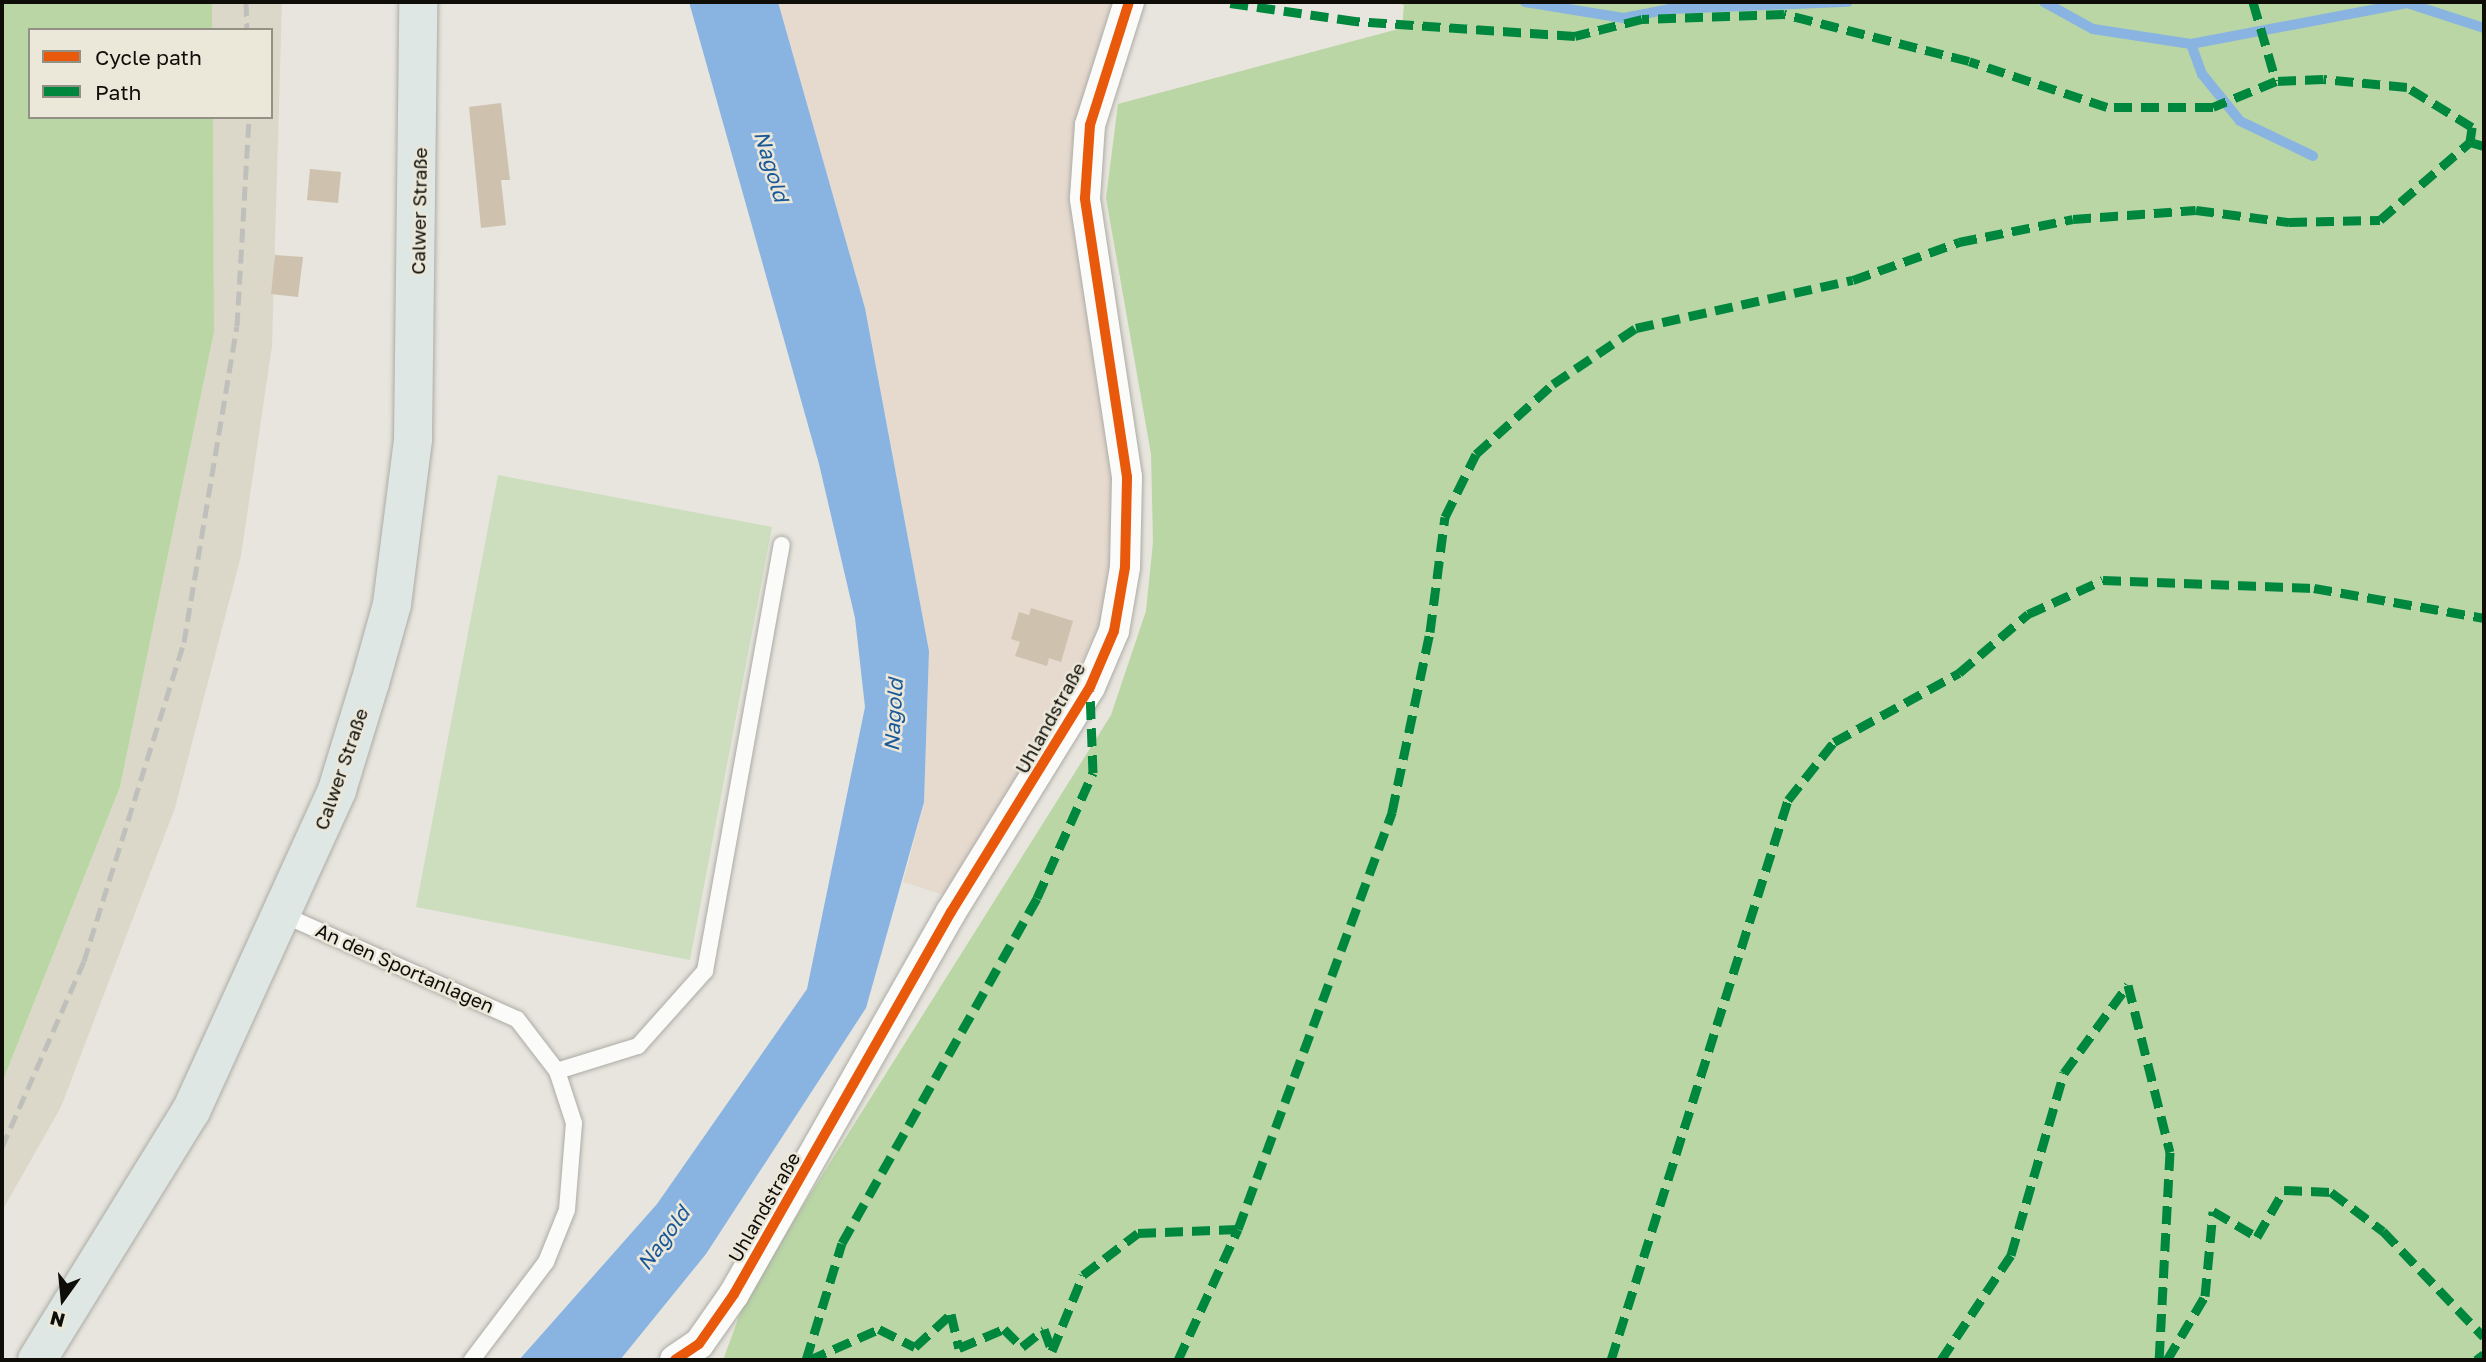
<!DOCTYPE html>
<html>
<head>
<meta charset="utf-8">
<style>
  body { margin:0 }
  #map { position:relative; width:2486px; height:1362px; overflow:hidden; background:#e7e5dd; font-family:"Golos Text",sans-serif }
  div>[style] { position:absolute }
  [style*='--x'] { left:calc(var(--x)*1px); top:calc(var(--y)*1px); width:calc(var(--w)*1px); rotate:calc(var(--a)*1deg) }
  .commercial>* { inset:0; background:#e6dacf }
  .built>* { inset:0; background:#dcd8c9 }
  .green>* { inset:0; background:#cddebe }
  .forest>* { inset:0; background:#bad6a5 }
  .water>* { inset:0; background:#89b4e2 }
  .stream>* { height:10px; margin:-5px; padding:0 5px; transform-origin:5px; border-radius:5px; background:#89b4e2 }
  .building>* { inset:0; background:#cec1ae }
  .roads { filter:drop-shadow(0 0 2px #acaba5) drop-shadow(0 0 2px #acaba5) }
  .lane>* { height:16px; margin:-8px; padding:0 8px; transform-origin:8px; border-radius:8px; background:#fbfbfa }
  .street>* { height:30px; margin:-15px; padding:0 15px; transform-origin:15px; border-radius:15px; background:#fbfbfa }
  .primary>* { height:38px; margin:-19px; padding:0 19px; transform-origin:19px; border-radius:19px; background:#dee7e3 }
  .rail>* { height:5px; margin-top:-2.5px; transform-origin:0; background:repeating-linear-gradient(90deg,#bfbfbc 0 14px,transparent 0 21px) }
  .quiet>* { height:9px; margin-top:-4.5px; transform-origin:0; background:repeating-linear-gradient(90deg,#00873e 0 18px,transparent 0 27px) }
  .cycleway>* { height:10px; margin:-5px; padding:0 5px; transform-origin:5px; border-radius:5px; background:#e8590c }
  span { translate:-50% -50%; white-space:nowrap; text-align:center; line-height:1.15; -webkit-text-stroke:5px #ebe7d9; paint-order:stroke }
  .street-label { font-size:19px; color:#0e0d08 }
  .water-label { font-size:21px; color:#1a5999; font-style:italic }
  .frame { position:absolute; inset:0; border:4px solid #0e0d08; pointer-events:none }
  .legend { position:absolute; left:28px; top:28px; width:245px; height:91px; box-sizing:border-box; background:#ebe7d9; border:2px solid #939085; margin:0; padding:9px 12px; list-style:none; font-size:21px; color:#0e0d08 }
  .legend li { display:flex; align-items:center; gap:14px; height:35px }
  .legend b { width:35px; border:2px solid #939085 }
  .north { position:absolute; left:28px; top:1264px; width:70px; height:70px; -webkit-text-stroke:5px #ebe7d9; paint-order:stroke; rotate:195deg; font-size:19px; font-weight:700; line-height:28px; text-align:center; color:#0e0d08 }
  .north::after { content:''; display:block; margin:auto; width:24px; height:32px; background:#0e0d08; clip-path:polygon(50% 0,100% 100%,50% 72%,0 100%) }
</style>
</head>
<body>
<div id="map">
  <div class="commercial">
    <div style="clip-path:polygon(778px 2px,1111px 2px,1075px 132px,1115px 491px,1106px 610px,1062px 705px,947px 896px,903px 882px,924px 802px,929px 651px,865px 308px)"></div>
  </div>
  <div class="built">
    <div style="clip-path:polygon(212px 2px,282px 2px,272px 346px,241px 556px,175px 808px,61px 1107px,2px 1211px,2px 1083px,120px 787px,214px 332px,213px 117px,271px 117px,271px 30px,212px 30px)"></div>
  </div>
  <div class="green">
    <div style="clip-path:polygon(498px 475px,772px 527px,690px 960px,416px 907px)"></div>
  </div>
  <div class="forest">
    <div style="clip-path:polygon(2px 2px,212px 2px,212px 30px,30px 30px,30px 117px,213px 117px,214px 332px,120px 787px,2px 1083px)"></div>
    <div style="clip-path:polygon(1394px 2px,2484px 2px,2484px 1360px,723px 1360px,747px 1295px,1111px 715px,1146px 611px,1153px 542px,1151px 454px,1106px 198px,1118px 104px,1402px 28px,1404px 5px)"></div>
  </div>
  <div class="water">
    <div style="clip-path:polygon(689px 2px,778px 2px,865px 308px,929px 651px,924px 802px,866px 1008px,706px 1254px,620px 1360px,519px 1360px,657px 1204px,807px 989px,865px 707px,855px 618px,819px 464px)"></div>
  </div>
  <div class="stream">
    <div style="--x:1525;--y:2;--w:100;--a:9.2"></div>
    <div style="--x:1624;--y:18;--w:47;--a:-11.1"></div>
    <div style="--x:1670;--y:9;--w:178;--a:-2.3"></div>
    <div style="--x:2044;--y:2;--w:56;--a:28.9"></div>
    <div style="--x:2093;--y:29;--w:99;--a:8.7"></div>
    <div style="--x:2191;--y:44;--w:220;--a:-10.7"></div>
    <div style="--x:2407;--y:3;--w:81;--a:18"></div>
    <div style="--x:2191;--y:44;--w:32;--a:70"></div>
    <div style="--x:2202;--y:74;--w:60;--a:51"></div>
    <div style="--x:2240;--y:121;--w:81;--a:25.6"></div>
  </div>
  <div class="building">
    <div style="clip-path:polygon(501px 103px,510px 180px,501px 180px,506px 225px,481px 228px,469px 107px)"></div>
    <div style="clip-path:polygon(310px 169px,341px 172px,338px 203px,307px 200px)"></div>
    <div style="clip-path:polygon(275px 255px,303px 257px,298px 297px,271px 294px)"></div>
    <div style="clip-path:polygon(1031px 608px,1073px 621px,1061px 662px,1049px 658px,1047px 666px,1015px 656px,1020px 642px,1011px 639px,1019px 612px,1029px 615px)"></div>
  </div>
  <div class="roads">
    <div class="lane">
      <div style="--x:284;--y:915;--w:255;--a:24.1"></div>
      <div style="--x:517;--y:1019;--w:66;--a:52.4"></div>
      <div style="--x:557;--y:1071;--w:55;--a:71.9"></div>
      <div style="--x:574;--y:1123;--w:87;--a:94.6"></div>
      <div style="--x:567;--y:1210;--w:56;--a:112"></div>
      <div style="--x:546;--y:1262;--w:123;--a:127.1"></div>
      <div style="--x:557;--y:1071;--w:85;--a:-17.2"></div>
      <div style="--x:638;--y:1046;--w:101;--a:-48.2"></div>
      <div style="--x:705;--y:971;--w:433;--a:-79.8"></div>
    </div>
    <div class="street">
      <div style="--x:675;--y:1360;--w:29;--a:-34"></div>
      <div style="--x:699;--y:1344;--w:61;--a:-55"></div>
      <div style="--x:734;--y:1294;--w:439;--a:-60.4"></div>
      <div style="--x:951;--y:912;--w:264;--a:-58.3"></div>
      <div style="--x:1090;--y:687;--w:61;--a:-66.8"></div>
      <div style="--x:1114;--y:631;--w:65;--a:-80.2"></div>
      <div style="--x:1125;--y:567;--w:90;--a:-88.7"></div>
      <div style="--x:1127;--y:477;--w:282;--a:-98.6"></div>
      <div style="--x:1085;--y:198;--w:73;--a:-86.1"></div>
      <div style="--x:1090;--y:125;--w:129;--a:-72.4"></div>
    </div>
    <div class="primary">
      <div style="--x:37;--y:1360;--w:293;--a:-58.3"></div>
      <div style="--x:191;--y:1111;--w:353;--a:-65.5"></div>
      <div style="--x:337;--y:790;--w:112;--a:-72.9"></div>
      <div style="--x:370;--y:683;--w:82;--a:-74.4"></div>
      <div style="--x:392;--y:604;--w:166;--a:-82.7"></div>
      <div style="--x:413;--y:439;--w:437;--a:-89.3"></div>
    </div>
  </div>
  <div class="rail">
    <div style="--x:246;--y:2;--w:28;--a:88"></div>
    <div style="--x:2;--y:1147;--w:203;--a:-66.2"></div>
    <div style="--x:84;--y:961;--w:334;--a:-72.6"></div>
    <div style="--x:184;--y:642;--w:320;--a:-80.5"></div>
    <div style="--x:237;--y:326;--w:209;--a:-86.7"></div>
  </div>
  <div class="quiet">
    <div style="--x:2253;--y:2;--w:82;--a:73.8"></div>
    <div style="--x:2470;--y:142;--w:15;--a:16"></div>
    <div style="--x:806;--y:1360;--w:122;--a:-72.9"></div>
    <div style="--x:842;--y:1243;--w:396;--a:-60.5"></div>
    <div style="--x:1037;--y:898;--w:137;--a:-65.9"></div>
    <div style="--x:1093;--y:773;--w:82;--a:-92.1"></div>
    <div style="--x:809;--y:1360;--w:77;--a:-23.9"></div>
    <div style="--x:879;--y:1329;--w:40;--a:26.6"></div>
    <div style="--x:915;--y:1347;--w:49;--a:-42.5"></div>
    <div style="--x:951;--y:1314;--w:35;--a:77"></div>
    <div style="--x:959;--y:1348;--w:49;--a:-22.9"></div>
    <div style="--x:1004;--y:1329;--w:25;--a:45"></div>
    <div style="--x:1022;--y:1347;--w:28;--a:-39"></div>
    <div style="--x:1044;--y:1329;--w:23;--a:70"></div>
    <div style="--x:1052;--y:1351;--w:82;--a:-67.8"></div>
    <div style="--x:1083;--y:1275;--w:69;--a:-37.4"></div>
    <div style="--x:1138;--y:1233;--w:100;--a:-2.3"></div>
    <div style="--x:1178;--y:1360;--w:144;--a:-65.4"></div>
    <div style="--x:1238;--y:1229;--w:445;--a:-69.7"></div>
    <div style="--x:1392;--y:812;--w:184;--a:-78.1"></div>
    <div style="--x:1430;--y:632;--w:116;--a:-82.6"></div>
    <div style="--x:1445;--y:517;--w:70;--a:-63.8"></div>
    <div style="--x:1476;--y:454;--w:104;--a:-42.3"></div>
    <div style="--x:1553;--y:384;--w:100;--a:-34"></div>
    <div style="--x:1636;--y:328;--w:222;--a:-12.5"></div>
    <div style="--x:1853;--y:280;--w:113;--a:-19.7"></div>
    <div style="--x:1959;--y:242;--w:116;--a:-11.4"></div>
    <div style="--x:2073;--y:219;--w:123;--a:-4.2"></div>
    <div style="--x:2196;--y:210;--w:94;--a:7.4"></div>
    <div style="--x:2289;--y:222;--w:91;--a:-1.3"></div>
    <div style="--x:2380;--y:220;--w:119;--a:-40.9"></div>
    <div style="--x:2470;--y:142;--w:15;--a:-82"></div>
    <div style="--x:2472;--y:127;--w:76;--a:-148.4"></div>
    <div style="--x:2407;--y:87;--w:84;--a:-174.6"></div>
    <div style="--x:2323;--y:79;--w:47;--a:177.6"></div>
    <div style="--x:2276;--y:81;--w:68;--a:157.6"></div>
    <div style="--x:2213;--y:107;--w:106;--a:180"></div>
    <div style="--x:2107;--y:107;--w:145;--a:-161.6"></div>
    <div style="--x:1969;--y:61;--w:191;--a:-165.7"></div>
    <div style="--x:1784;--y:14;--w:142;--a:178"></div>
    <div style="--x:1642;--y:19;--w:69;--a:165.8"></div>
    <div style="--x:1575;--y:36;--w:221;--a:-176.1"></div>
    <div style="--x:1355;--y:21;--w:133;--a:-171.8"></div>
    <div style="--x:1611;--y:1360;--w:587;--a:-72.46"></div>
    <div style="--x:1788;--y:800;--w:74;--a:-51.6"></div>
    <div style="--x:1834;--y:742;--w:143;--a:-28.9"></div>
    <div style="--x:1959;--y:673;--w:91;--a:-40.5"></div>
    <div style="--x:2028;--y:614;--w:82;--a:-24.4"></div>
    <div style="--x:2103;--y:580;--w:211;--a:2.2"></div>
    <div style="--x:2314;--y:588;--w:173;--a:10"></div>
    <div style="--x:1941;--y:1360;--w:126;--a:-56.3"></div>
    <div style="--x:2011;--y:1255;--w:190;--a:-73.8"></div>
    <div style="--x:2064;--y:1073;--w:109;--a:-54"></div>
    <div style="--x:2128;--y:985;--w:172;--a:75.9"></div>
    <div style="--x:2170;--y:1152;--w:208;--a:93"></div>
    <div style="--x:2167;--y:1360;--w:74;--a:-59.3"></div>
    <div style="--x:2205;--y:1296;--w:85;--a:-84.6"></div>
    <div style="--x:2213;--y:1211;--w:51;--a:30.6"></div>
    <div style="--x:2257;--y:1237;--w:54;--a:-60.1"></div>
    <div style="--x:2284;--y:1190;--w:47;--a:2.4"></div>
    <div style="--x:2331;--y:1192;--w:65;--a:36.9"></div>
    <div style="--x:2383;--y:1231;--w:146;--a:46.4"></div>
    <div style="--x:2476;--y:1360;--w:10;--a:-37"></div>
  </div>
  <div class="cycleway">
    <div style="--x:675;--y:1360;--w:29;--a:-34"></div>
    <div style="--x:699;--y:1344;--w:61;--a:-55"></div>
    <div style="--x:734;--y:1294;--w:439;--a:-60.4"></div>
    <div style="--x:951;--y:912;--w:264;--a:-58.3"></div>
    <div style="--x:1090;--y:687;--w:61;--a:-66.8"></div>
    <div style="--x:1114;--y:631;--w:65;--a:-80.2"></div>
    <div style="--x:1125;--y:567;--w:90;--a:-88.7"></div>
    <div style="--x:1127;--y:477;--w:282;--a:-98.6"></div>
    <div style="--x:1085;--y:198;--w:73;--a:-86.1"></div>
    <div style="--x:1090;--y:125;--w:129;--a:-72.4"></div>
  </div>
  <div class="street-label">
    <span style="left:419px;top:211px;rotate:-89deg">Calwer Straße</span>
    <span style="left:1050px;top:718px;rotate:-61deg">Uhlandstraße</span>
    <span style="left:341px;top:769px;rotate:-71deg">Calwer Straße</span>
    <span style="left:405px;top:968px;rotate:24deg">An den Sportanlagen</span>
    <span style="left:764px;top:1207px;rotate:-60deg">Uhlandstraße</span>
  </div>
  <div class="water-label">
    <span style="left:772px;top:166px;rotate:73deg">Nagold</span>
    <span style="left:893px;top:715px;rotate:-87deg">Nagold</span>
    <span style="left:663px;top:1238px;rotate:-54deg">Nagold</span>
  </div>
  <div class="frame"></div>
  <ul class="legend">
  <li><b style="height:9px;background:#e8590c"></b>Cycle path</li>
  <li><b style="height:9px;background:#00873e"></b>Path</li>
  </ul>
  <div class="north">N</div>
</div>
</body>
</html>
